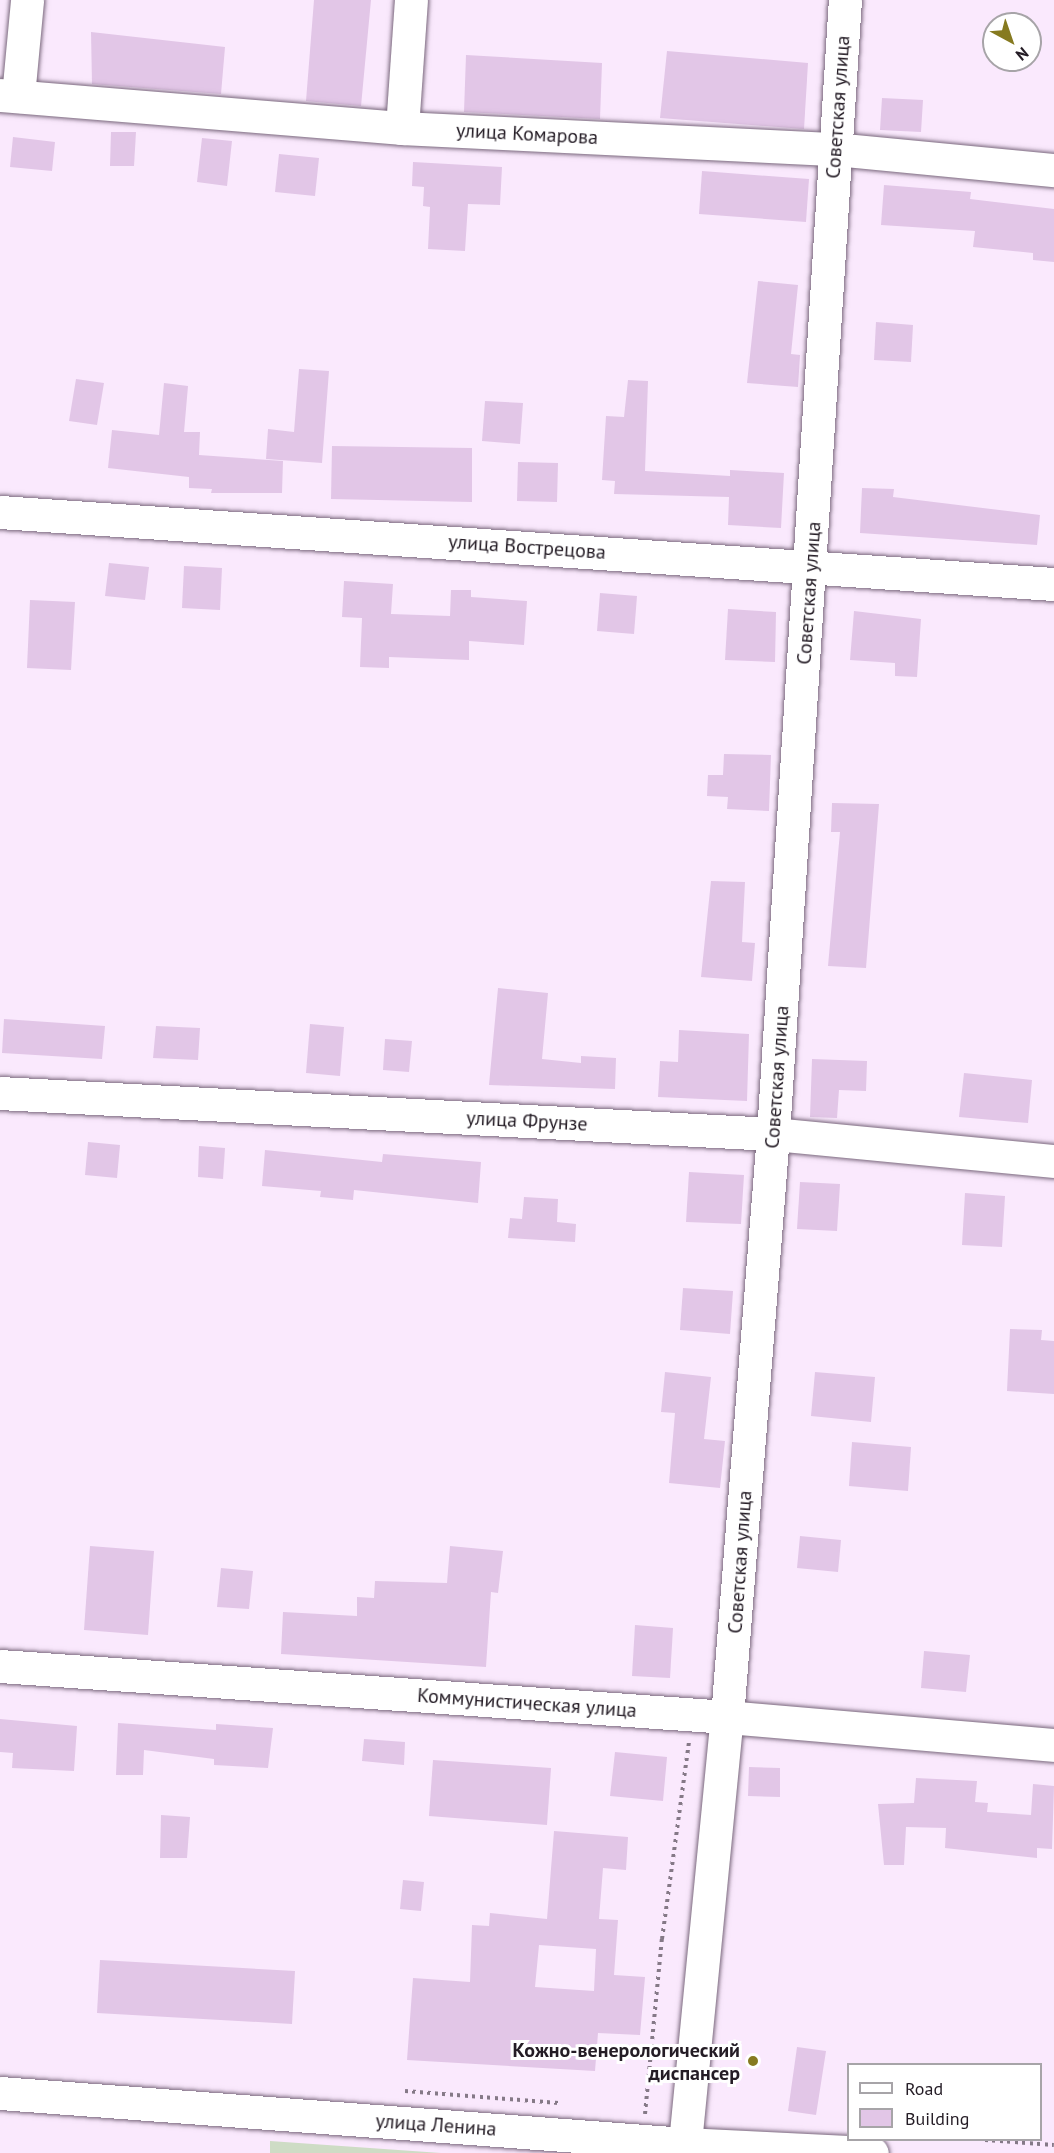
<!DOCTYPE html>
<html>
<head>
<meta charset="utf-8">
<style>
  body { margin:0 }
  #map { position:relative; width:1054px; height:2153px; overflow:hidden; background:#fae9fd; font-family:"PT Sans",sans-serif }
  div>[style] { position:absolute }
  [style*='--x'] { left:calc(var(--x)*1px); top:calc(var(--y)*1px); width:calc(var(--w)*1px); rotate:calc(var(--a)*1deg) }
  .green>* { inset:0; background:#cedcc5 }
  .building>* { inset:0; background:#e2c6e7 }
  .path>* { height:4px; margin-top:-2px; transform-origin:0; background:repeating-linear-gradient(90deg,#857987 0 3px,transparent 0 7.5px) }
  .roads { filter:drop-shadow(0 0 2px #7a687d) drop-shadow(0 0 2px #7a687d) }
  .minor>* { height:33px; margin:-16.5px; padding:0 16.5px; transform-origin:16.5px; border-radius:16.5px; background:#fff }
  .dots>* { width:16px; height:16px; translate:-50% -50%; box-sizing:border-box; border:3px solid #fff; border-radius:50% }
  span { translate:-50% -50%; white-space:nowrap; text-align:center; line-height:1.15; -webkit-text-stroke:6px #fff; paint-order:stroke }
  .street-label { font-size:20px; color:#241c25 }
  .poi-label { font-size:20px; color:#241c25; font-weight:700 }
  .right { translate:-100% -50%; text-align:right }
  .legend { position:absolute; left:847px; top:2063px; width:195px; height:78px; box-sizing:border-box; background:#fff; border:2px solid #a7a4a8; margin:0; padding:8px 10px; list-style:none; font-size:18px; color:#241c25 }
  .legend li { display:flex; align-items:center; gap:12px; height:30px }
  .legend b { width:30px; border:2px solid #a7a4a8 }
  .north { position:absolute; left:982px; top:12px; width:60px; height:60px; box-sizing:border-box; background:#fff; border:2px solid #a7a4a8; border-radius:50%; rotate:140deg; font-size:16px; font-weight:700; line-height:24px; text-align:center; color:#241c25 }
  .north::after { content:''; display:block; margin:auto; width:21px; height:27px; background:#867a20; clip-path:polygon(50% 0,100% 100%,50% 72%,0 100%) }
</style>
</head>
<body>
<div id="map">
  <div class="green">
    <div style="clip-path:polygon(270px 2141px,441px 2153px,270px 2153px)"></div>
  </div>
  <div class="building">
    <div style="clip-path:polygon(314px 0,371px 0,361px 106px,306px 101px)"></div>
    <div style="clip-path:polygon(91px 32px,225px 47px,221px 94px,92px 84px)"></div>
    <div style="clip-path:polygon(667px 51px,808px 63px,804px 129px,660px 118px)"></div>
    <div style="clip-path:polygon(466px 55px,602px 63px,600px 119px,464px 112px)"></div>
    <div style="clip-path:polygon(882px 98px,923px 100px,921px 132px,880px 130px)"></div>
    <div style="clip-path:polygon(111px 132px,136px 132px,134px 166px,110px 166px)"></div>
    <div style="clip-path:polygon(13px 137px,55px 142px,52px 171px,10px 167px)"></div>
    <div style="clip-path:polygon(202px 138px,232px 141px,227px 186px,197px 182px)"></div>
    <div style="clip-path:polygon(279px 154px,319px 158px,315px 196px,275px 192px)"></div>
    <div style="clip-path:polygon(413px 162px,502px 167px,500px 205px,468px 204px,465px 251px,428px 249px,430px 207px,423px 206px,424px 187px,412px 186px)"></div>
    <div style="clip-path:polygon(702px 171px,809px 179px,806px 222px,699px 214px)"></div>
    <div style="clip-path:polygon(884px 185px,971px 192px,970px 199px,1054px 209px,1054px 262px,1033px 260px,1033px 253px,973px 247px,975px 231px,881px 225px)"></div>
    <div style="clip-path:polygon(758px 281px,798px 285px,791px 354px,800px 355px,798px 387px,747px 383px)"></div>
    <div style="clip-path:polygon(876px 322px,913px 325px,911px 362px,874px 360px)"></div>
    <div style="clip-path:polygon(299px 369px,329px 371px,322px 463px,266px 459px,268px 429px,294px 432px)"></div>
    <div style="clip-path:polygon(76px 379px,104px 383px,97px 425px,69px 421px)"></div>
    <div style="clip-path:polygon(628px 380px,648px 381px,645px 471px,730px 476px,730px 470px,784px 473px,781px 528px,728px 525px,729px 497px,614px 494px,615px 481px,602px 480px,606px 416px,624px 417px)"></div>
    <div style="clip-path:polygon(164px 383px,188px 386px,184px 432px,200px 432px,199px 455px,283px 461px,282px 493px,211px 493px,212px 489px,189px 488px,189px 477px,108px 468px,112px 430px,159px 435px)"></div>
    <div style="clip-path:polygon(485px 401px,523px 403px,520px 444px,482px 441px)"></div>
    <div style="clip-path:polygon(332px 446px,472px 448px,472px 502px,331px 499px)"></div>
    <div style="clip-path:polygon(518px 462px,558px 463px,557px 502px,517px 501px)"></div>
    <div style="clip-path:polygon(862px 488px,894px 489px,893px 497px,1040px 515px,1037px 545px,860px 533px)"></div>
    <div style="clip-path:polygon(109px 563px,149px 567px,145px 600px,105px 596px)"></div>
    <div style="clip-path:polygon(184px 566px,222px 568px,220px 610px,182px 608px)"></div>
    <div style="clip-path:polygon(344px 581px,393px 584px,391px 614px,450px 616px,451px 590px,471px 590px,471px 597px,527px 601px,524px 645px,469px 641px,469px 660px,389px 657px,389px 668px,360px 667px,362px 618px,342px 617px)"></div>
    <div style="clip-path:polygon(600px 593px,637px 596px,634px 634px,597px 631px)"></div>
    <div style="clip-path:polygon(30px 600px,75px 602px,71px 670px,27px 668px)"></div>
    <div style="clip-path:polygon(728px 609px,776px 612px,775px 662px,725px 660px)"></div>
    <div style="clip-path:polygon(854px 611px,921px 619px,917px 677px,895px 676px,895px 663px,850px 660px)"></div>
    <div style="clip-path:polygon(724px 754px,771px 755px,769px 811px,727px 809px,728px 797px,707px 796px,708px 775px,723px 775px)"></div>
    <div style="clip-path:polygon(832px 803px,879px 804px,866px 968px,828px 966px,840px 832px,831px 832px)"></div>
    <div style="clip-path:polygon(711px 881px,745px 882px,742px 942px,755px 943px,752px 981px,701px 977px)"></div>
    <div style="clip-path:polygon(498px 988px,548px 993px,542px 1059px,581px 1063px,581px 1056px,616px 1058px,615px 1089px,489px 1085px)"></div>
    <div style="clip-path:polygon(4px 1019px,105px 1026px,102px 1059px,2px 1053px)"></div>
    <div style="clip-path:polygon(310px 1024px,344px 1027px,340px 1076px,306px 1073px)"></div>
    <div style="clip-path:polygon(156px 1026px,200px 1028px,198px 1060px,153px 1058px)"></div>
    <div style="clip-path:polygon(679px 1030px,749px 1034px,747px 1101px,658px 1097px,660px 1061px,678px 1062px)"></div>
    <div style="clip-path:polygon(385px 1039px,412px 1041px,409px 1072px,383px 1070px)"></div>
    <div style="clip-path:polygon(812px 1059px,867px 1061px,866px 1091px,839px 1090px,837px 1118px,810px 1117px)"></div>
    <div style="clip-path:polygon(964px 1073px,1032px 1080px,1028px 1123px,959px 1117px)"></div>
    <div style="clip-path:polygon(88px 1142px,120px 1145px,117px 1178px,85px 1175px)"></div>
    <div style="clip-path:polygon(199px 1146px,225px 1148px,223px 1179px,198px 1177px)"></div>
    <div style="clip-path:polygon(265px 1150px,382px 1162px,383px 1154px,481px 1162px,478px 1203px,354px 1190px,353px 1200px,320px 1197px,321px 1191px,262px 1186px)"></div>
    <div style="clip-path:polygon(689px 1172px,744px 1175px,741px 1224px,686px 1222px)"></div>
    <div style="clip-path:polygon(800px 1182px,840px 1184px,837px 1231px,797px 1229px)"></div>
    <div style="clip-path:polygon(965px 1193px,1005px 1196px,1002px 1247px,962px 1245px)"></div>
    <div style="clip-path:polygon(524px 1197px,558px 1199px,557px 1222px,576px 1224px,575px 1242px,508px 1238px,510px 1218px,522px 1219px)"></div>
    <div style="clip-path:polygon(683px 1288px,733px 1291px,730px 1334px,680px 1330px)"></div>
    <div style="clip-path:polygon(1010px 1329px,1042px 1330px,1041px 1340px,1054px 1341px,1054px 1394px,1007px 1391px)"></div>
    <div style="clip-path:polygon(665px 1372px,711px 1377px,704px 1439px,725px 1441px,720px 1488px,669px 1483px,675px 1413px,661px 1412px)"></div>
    <div style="clip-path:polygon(815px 1372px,875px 1377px,871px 1422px,811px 1416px)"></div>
    <div style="clip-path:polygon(852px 1442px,911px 1447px,908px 1491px,849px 1486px)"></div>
    <div style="clip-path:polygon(800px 1536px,841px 1540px,838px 1572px,797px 1568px)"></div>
    <div style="clip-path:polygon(90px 1546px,154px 1551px,148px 1635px,84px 1630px)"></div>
    <div style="clip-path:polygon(450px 1546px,503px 1551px,498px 1593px,491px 1592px,486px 1667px,281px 1654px,283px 1612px,357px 1616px,357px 1597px,374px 1598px,375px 1581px,447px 1583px)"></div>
    <div style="clip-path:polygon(221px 1568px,253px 1571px,249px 1609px,217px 1607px)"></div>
    <div style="clip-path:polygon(635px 1625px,673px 1628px,670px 1678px,632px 1676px)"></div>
    <div style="clip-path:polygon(924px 1651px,970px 1655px,966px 1692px,921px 1688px)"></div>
    <div style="clip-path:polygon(0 1719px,77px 1726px,74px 1771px,12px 1768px,13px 1753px,0 1752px)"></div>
    <div style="clip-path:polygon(118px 1723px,216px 1730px,216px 1724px,273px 1728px,268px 1768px,214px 1765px,214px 1759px,144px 1750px,143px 1775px,116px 1775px)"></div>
    <div style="clip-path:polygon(364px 1739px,405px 1742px,404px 1765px,362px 1761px)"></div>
    <div style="clip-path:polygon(615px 1752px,667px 1757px,663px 1801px,610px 1796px)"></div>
    <div style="clip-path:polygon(433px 1760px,551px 1768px,547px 1825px,429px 1816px)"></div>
    <div style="clip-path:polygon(749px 1767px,780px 1768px,780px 1797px,748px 1796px)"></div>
    <div style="clip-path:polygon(916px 1778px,977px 1781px,975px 1802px,988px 1803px,987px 1812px,1031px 1815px,1033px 1784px,1054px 1786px,1052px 1849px,1037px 1848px,1037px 1858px,945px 1848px,946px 1828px,906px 1827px,904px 1865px,884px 1865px,878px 1804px,914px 1803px)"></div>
    <div style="clip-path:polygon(161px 1815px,190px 1817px,187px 1858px,160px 1858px)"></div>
    <div style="clip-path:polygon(evenodd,554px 1831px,628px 1837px,626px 1870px,603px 1868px,599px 1919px,618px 1920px,614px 1975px,645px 1977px,640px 2035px,598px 2033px,595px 2071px,407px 2060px,413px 1978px,470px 1982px,472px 1925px,489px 1926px,490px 1913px,547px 1919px,554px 1831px,539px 1945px,596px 1949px,594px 1991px,535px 1987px,539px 1945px)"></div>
    <div style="clip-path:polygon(403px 1880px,424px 1882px,421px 1911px,400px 1909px)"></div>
    <div style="clip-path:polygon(100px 1960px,295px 1971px,292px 2024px,97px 2013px)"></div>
    <div style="clip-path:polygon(797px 2047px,826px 2051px,816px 2115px,788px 2111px)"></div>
  </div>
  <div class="path">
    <div style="--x:405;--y:2091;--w:154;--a:4.5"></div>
    <div style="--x:645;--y:2114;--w:176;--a:-84.5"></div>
    <div style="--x:662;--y:1939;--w:198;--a:-82.2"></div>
    <div style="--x:985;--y:2140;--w:69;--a:4.1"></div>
  </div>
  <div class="roads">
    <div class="minor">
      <div style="--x:0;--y:95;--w:403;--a:4.7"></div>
      <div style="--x:402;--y:128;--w:433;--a:2.8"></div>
      <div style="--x:834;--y:149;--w:221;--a:5.5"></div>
      <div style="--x:18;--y:96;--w:96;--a:-84.6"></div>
      <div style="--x:402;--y:128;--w:128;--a:-86"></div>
      <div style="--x:0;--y:512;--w:1056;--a:3.91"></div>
      <div style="--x:0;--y:1093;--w:774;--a:3.04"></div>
      <div style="--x:773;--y:1134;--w:282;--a:5.5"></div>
      <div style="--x:0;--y:1666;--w:729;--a:4.01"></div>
      <div style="--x:727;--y:1717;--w:328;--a:4.9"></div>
      <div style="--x:0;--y:2093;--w:687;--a:4.26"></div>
      <div style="--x:685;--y:2144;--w:187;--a:2.8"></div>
      <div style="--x:684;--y:2153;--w:438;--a:-84.4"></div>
      <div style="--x:727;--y:1717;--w:585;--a:-85.49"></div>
      <div style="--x:773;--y:1134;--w:1136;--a:-86.37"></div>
    </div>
  </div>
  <div class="dots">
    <div style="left:753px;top:2061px;background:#867a20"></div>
  </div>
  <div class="street-label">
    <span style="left:838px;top:107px;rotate:-86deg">Советская улица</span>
    <span style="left:527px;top:134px;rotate:3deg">улица Комарова</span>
    <span style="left:527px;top:547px;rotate:4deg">улица Вострецова</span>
    <span style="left:809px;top:593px;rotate:-86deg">Советская улица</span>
    <span style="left:777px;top:1077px;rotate:-86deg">Советская улица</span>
    <span style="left:527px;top:1121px;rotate:3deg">улица Фрунзе</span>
    <span style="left:740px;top:1562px;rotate:-86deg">Советская улица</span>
    <span style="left:527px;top:1703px;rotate:4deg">Коммунистическая улица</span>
    <span style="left:436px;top:2125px;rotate:4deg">улица Ленина</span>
  </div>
  <div class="poi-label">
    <span class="right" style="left:740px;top:2062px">Кожно-венерологический<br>диспансер</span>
  </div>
  <ul class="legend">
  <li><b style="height:8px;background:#fff"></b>Road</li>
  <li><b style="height:16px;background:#e2c6e7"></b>Building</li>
  </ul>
  <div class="north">N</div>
</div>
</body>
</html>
